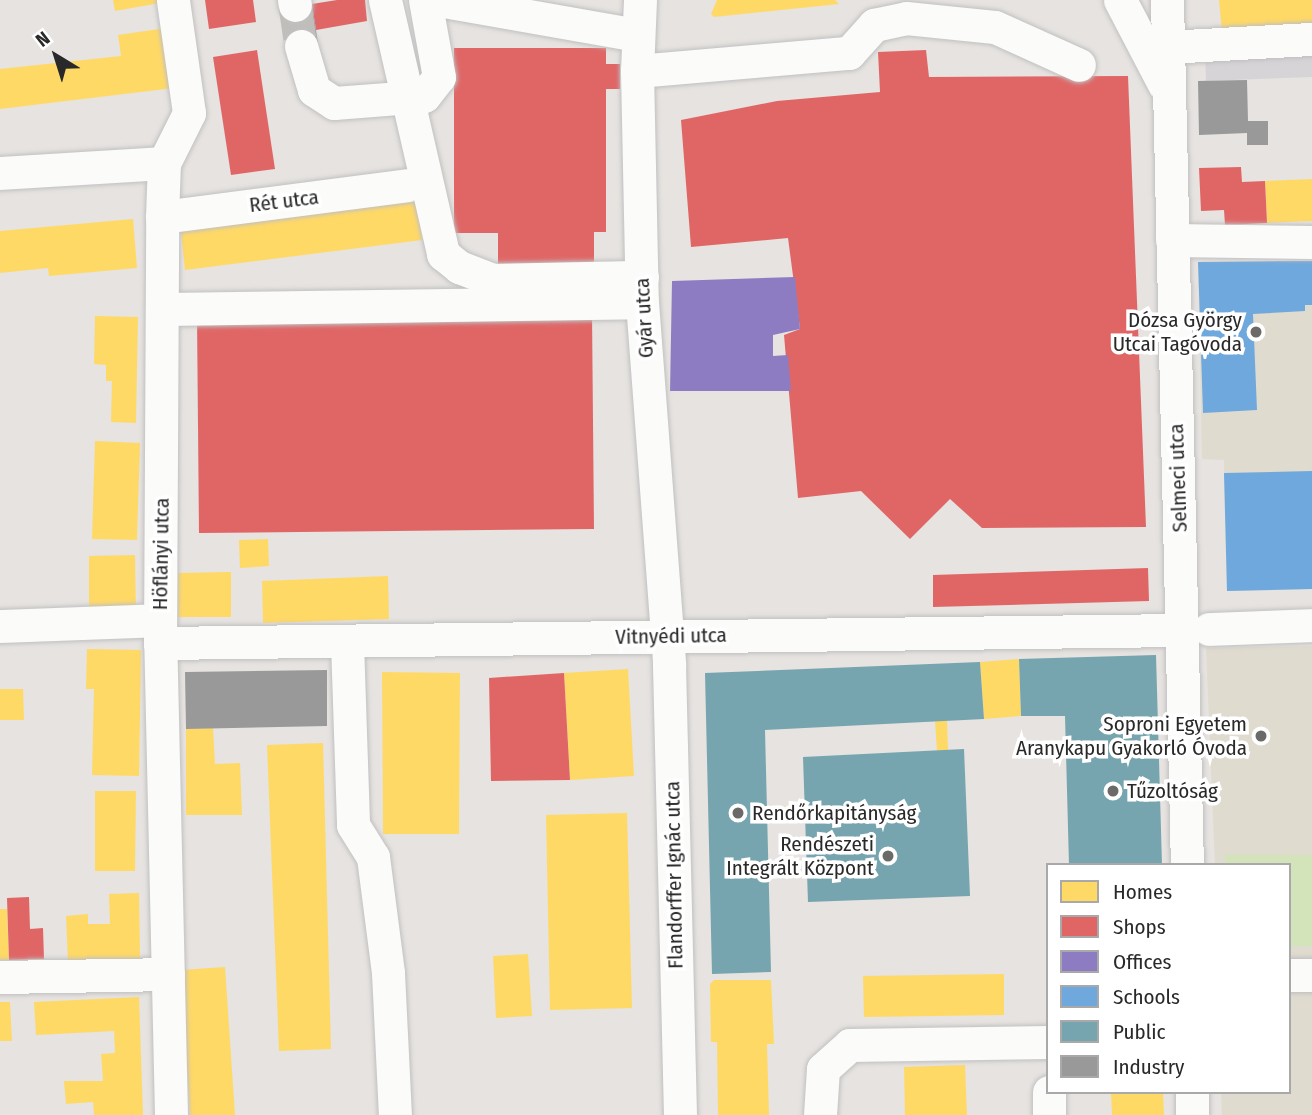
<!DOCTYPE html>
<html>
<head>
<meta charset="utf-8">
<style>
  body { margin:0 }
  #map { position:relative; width:1312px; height:1115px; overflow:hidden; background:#e6e3e0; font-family:"Fira Sans Condensed",sans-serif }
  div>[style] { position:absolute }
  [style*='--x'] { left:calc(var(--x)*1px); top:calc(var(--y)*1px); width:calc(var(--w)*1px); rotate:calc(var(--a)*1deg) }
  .industrial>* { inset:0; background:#d7d4d7 }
  .education>* { inset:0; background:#e0dbcf }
  .pitch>* { inset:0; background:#d3e3ba }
  .homes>* { inset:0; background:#ffd966 }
  .shops>* { inset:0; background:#e06666 }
  .offices>* { inset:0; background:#8e7cc3 }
  .schools>* { inset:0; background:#6fa8dc }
  .public>* { inset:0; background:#76a5af }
  .industry>* { inset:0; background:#999 }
  .minor-tunnel>* { height:33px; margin-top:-16.5px; transform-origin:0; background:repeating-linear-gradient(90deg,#c0bebb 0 33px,transparent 0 50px) }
  .roads { filter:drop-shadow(0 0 2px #c1c0c1) drop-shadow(0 0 2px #c1c0c1) }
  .minor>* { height:33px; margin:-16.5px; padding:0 16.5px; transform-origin:16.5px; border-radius:16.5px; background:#fbfbfa }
  .dots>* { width:19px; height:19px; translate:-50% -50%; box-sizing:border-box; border:4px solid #fff; border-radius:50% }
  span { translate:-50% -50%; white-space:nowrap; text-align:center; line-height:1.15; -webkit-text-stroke:7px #fff; paint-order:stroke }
  .street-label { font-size:21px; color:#292929 }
  .poi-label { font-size:21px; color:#292929 }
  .right { translate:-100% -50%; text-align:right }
  .left { translate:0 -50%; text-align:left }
  .legend { position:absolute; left:1046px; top:863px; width:245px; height:231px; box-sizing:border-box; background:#fff; border:2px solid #a9a9a9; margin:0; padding:9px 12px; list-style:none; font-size:21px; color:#292929 }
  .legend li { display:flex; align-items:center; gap:14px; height:35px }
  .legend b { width:35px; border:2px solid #a9a9a9 }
  .north { position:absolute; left:21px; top:21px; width:70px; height:70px; -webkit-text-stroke:5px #fff; paint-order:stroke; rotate:322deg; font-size:19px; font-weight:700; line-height:28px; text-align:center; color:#292929 }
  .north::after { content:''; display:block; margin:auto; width:24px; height:32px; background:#292929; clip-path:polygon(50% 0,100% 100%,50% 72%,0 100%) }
</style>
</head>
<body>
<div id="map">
  <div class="industrial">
    <div style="clip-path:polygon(1312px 49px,1312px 77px,1206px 81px,1205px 54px)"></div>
  </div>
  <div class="education">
    <div style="clip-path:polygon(1312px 261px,1312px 589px,1227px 591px,1224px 460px,1202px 459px,1198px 262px)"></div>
    <div style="clip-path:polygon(1312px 646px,1312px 1115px,1222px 1115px,1221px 1092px,1289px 1092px,1289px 865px,1215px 865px,1206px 648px)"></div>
  </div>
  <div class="pitch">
    <div style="clip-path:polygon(1225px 855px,1312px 855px,1312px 946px,1289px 946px,1289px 865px,1225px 865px)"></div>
  </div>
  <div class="homes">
    <div style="clip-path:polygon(113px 0,159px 0,160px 3px,115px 11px)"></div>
    <div style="clip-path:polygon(717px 0,835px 0,839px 4px,714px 17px,711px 14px)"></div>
    <div style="clip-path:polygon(1219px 0,1312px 0,1312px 26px,1222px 33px)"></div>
    <div style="clip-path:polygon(166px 28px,174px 88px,0 109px,0 69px,121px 56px,118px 35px)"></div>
    <div style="clip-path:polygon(1312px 179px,1312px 221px,1267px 223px,1265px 181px)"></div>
    <div style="clip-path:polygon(416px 193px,422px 240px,185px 270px,180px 223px)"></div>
    <div style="clip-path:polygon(133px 219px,137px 268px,49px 276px,48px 268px,0 273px,0 231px)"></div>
    <div style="clip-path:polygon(95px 316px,138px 317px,136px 423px,111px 422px,112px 381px,106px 381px,106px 365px,94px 364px)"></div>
    <div style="clip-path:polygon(95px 441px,140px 443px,137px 540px,92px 539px)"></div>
    <div style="clip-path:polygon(268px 539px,269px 566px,240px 568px,239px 540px)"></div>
    <div style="clip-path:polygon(135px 555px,136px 614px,89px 613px,89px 556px)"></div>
    <div style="clip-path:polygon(231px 572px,231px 617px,178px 617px,178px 573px)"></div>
    <div style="clip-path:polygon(388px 576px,389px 619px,263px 623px,262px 581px)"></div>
    <div style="clip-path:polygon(87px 649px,141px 650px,139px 776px,92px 775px,94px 689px,86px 689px)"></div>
    <div style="clip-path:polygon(1019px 659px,1021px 716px,984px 719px,980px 662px)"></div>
    <div style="clip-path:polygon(628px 669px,634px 776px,570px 780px,564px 673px)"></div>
    <div style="clip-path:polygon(382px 672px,460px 673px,459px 834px,383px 834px)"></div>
    <div style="clip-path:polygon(0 689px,23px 689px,24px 720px,0 720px)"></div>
    <div style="clip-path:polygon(935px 721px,947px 721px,948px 750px,937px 751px)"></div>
    <div style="clip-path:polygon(213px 728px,215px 764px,240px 763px,242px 815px,186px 815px,186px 729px)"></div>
    <div style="clip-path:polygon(323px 743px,331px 1049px,279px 1051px,267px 745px)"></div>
    <div style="clip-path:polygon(95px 791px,136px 791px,135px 871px,95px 871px)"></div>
    <div style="clip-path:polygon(805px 805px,806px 816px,768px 818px,768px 808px)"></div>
    <div style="clip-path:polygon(627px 813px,632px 1008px,550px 1010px,546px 815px)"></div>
    <div style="clip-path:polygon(139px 893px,140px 959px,68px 961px,66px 916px,88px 914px,88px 924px,110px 924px,109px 894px)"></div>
    <div style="clip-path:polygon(0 909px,7px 909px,9px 960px,0 960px)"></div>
    <div style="clip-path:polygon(528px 954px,532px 1016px,496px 1018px,493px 956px)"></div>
    <div style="clip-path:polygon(225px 967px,235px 1115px,190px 1115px,181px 970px)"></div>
    <div style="clip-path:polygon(1004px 974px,1004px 1015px,864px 1017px,863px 976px)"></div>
    <div style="clip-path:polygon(714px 980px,771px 980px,774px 1044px,767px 1044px,769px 1115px,718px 1115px,717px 1042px,711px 1042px,710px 984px)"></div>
    <div style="clip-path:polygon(139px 997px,143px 1115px,94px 1115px,93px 1102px,66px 1104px,64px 1081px,103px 1081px,101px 1054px,115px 1053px,114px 1031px,36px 1035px,34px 1002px)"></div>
    <div style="clip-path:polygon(0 1002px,10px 1002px,12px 1041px,0 1041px)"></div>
    <div style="clip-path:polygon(965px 1065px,967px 1115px,905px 1115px,904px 1067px)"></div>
    <div style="clip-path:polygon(1111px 1092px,1163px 1092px,1164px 1115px,1112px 1115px)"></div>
  </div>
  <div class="shops">
    <div style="clip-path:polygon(205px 0,253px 0,256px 22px,209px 29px)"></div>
    <div style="clip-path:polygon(337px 0,365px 0,367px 21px,316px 30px,312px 4px)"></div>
    <div style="clip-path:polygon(454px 48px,606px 48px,606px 64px,620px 64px,620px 89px,606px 89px,606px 232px,594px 232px,594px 265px,498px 266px,498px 233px,454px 233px)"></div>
    <div style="clip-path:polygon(257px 50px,275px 169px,231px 175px,213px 57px)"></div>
    <div style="clip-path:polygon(926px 50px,929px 77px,1128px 76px,1146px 527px,982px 528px,950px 499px,910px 539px,861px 491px,798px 498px,784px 335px,800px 329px,788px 238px,691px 247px,681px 120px,777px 101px,880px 92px,878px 52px)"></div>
    <div style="clip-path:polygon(1241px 167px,1242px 182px,1265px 181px,1267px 223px,1225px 225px,1224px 210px,1201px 211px,1199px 168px)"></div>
    <div style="clip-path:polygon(592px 313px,594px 529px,199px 533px,197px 317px)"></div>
    <div style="clip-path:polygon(1148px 568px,1149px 601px,933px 607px,933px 575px)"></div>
    <div style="clip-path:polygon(564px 673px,570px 780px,491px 781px,489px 678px)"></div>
    <div style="clip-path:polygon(29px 897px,30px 929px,43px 928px,44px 959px,9px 960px,7px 898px)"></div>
  </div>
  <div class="offices">
    <div style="clip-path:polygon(795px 277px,800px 329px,773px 335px,773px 356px,788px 355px,791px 391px,670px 391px,672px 281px)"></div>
  </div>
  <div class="schools">
    <div style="clip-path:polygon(1312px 261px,1312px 305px,1305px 305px,1305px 311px,1253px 314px,1257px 410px,1203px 413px,1198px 262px)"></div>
    <div style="clip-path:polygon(1312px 471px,1312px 589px,1227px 591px,1224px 473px)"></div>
  </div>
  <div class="public">
    <div style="clip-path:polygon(1156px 655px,1162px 865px,1069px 865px,1065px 716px,1021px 716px,1019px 659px)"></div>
    <div style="clip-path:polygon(980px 662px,984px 719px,765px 730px,771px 972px,712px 974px,705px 673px)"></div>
    <div style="clip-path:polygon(964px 749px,970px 896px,808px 902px,803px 757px)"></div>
  </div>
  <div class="industry">
    <div style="clip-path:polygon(312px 4px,318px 43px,288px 47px,283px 8px)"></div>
    <div style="clip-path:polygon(1247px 80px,1248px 121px,1268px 121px,1268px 145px,1247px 145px,1247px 133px,1199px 135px,1198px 81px)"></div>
    <div style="clip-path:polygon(327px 670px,327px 726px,186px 729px,185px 672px)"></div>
  </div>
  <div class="minor-tunnel">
    <div style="--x:295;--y:5;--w:41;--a:81.7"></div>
  </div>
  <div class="roads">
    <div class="minor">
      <div style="--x:294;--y:0;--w:5;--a:79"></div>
      <div style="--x:385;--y:0;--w:261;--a:77.1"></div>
      <div style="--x:443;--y:254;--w:21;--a:39"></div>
      <div style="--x:459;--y:267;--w:36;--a:21"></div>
      <div style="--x:493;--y:280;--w:149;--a:-1.2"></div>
      <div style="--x:438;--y:0;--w:202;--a:10"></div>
      <div style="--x:640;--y:0;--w:71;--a:92.4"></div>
      <div style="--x:637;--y:71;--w:231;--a:88.8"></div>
      <div style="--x:642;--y:302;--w:364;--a:85.7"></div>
      <div style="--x:669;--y:665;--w:450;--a:88.6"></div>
      <div style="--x:1120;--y:0;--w:95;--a:62.4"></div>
      <div style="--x:1167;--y:0;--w:865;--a:88.68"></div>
      <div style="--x:301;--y:46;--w:46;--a:73.5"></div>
      <div style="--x:314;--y:90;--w:24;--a:33"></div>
      <div style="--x:334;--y:103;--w:90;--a:-4.4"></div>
      <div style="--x:424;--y:96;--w:24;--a:-52"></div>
      <div style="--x:439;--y:77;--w:78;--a:-100.3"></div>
      <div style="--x:1167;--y:47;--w:145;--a:-3.2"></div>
      <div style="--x:637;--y:71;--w:213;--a:-4.9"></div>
      <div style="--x:849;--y:53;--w:38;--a:-48"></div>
      <div style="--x:874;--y:25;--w:33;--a:-12"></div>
      <div style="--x:906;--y:18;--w:89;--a:5.8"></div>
      <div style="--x:995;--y:27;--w:92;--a:24.3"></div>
      <div style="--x:0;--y:173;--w:164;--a:-3.5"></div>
      <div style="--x:162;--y:217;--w:247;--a:-7.4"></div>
      <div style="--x:1172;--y:240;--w:140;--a:0.8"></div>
      <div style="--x:164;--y:309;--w:478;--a:-0.8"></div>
      <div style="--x:0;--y:626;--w:160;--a:-2.1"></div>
      <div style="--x:1209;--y:629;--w:103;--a:-2.2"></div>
      <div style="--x:347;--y:642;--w:183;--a:88.1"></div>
      <div style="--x:353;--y:825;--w:38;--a:58"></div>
      <div style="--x:373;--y:857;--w:117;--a:82.6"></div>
      <div style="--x:388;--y:973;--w:142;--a:87.2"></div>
      <div style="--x:160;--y:643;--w:1021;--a:-0.73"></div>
      <div style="--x:1289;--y:975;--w:23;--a:0"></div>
      <div style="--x:0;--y:977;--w:168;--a:-1"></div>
      <div style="--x:1192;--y:1092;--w:23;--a:90"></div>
      <div style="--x:171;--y:1115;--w:472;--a:-91.3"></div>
      <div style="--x:160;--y:643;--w:426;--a:-89.7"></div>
      <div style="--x:162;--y:217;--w:54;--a:-87.9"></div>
      <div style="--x:164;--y:163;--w:56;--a:-63.4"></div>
      <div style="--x:189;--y:113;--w:114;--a:-98.1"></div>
      <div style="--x:820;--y:1115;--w:46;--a:-86.3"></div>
      <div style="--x:823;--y:1069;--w:36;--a:-42"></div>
      <div style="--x:850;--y:1045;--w:198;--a:-0.9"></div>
      <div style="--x:1049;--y:1115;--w:23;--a:-90"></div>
    </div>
  </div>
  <div class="dots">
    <div style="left:1256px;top:332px;background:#6b6a69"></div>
    <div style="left:1261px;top:736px;background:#6b6a69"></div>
    <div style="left:1113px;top:791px;background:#6b6a69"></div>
    <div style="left:738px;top:813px;background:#6b6a69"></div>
    <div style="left:888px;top:856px;background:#6b6a69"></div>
  </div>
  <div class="street-label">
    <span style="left:284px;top:201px;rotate:-7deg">Rét utca</span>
    <span style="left:644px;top:318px;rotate:-93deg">Gyár utca</span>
    <span style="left:1178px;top:478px;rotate:-92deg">Selmeci utca</span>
    <span style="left:161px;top:554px;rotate:-89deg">Höflányi utca</span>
    <span style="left:671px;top:636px;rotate:-1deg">Vitnyédi utca</span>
    <span style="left:674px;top:875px;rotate:-91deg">Flandorffer Ignác utca</span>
  </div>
  <div class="poi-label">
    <span class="right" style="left:1242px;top:332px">Dózsa György<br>Utcai Tagóvoda</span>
    <span class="right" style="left:1247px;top:736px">Soproni Egyetem<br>Aranykapu Gyakorló Óvoda</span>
    <span class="left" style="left:1127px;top:791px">Tűzoltóság</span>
    <span class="left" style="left:752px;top:813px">Rendőrkapitányság</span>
    <span class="right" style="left:874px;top:856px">Rendészeti<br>Integrált Központ</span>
  </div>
  <ul class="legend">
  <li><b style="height:19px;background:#ffd966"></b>Homes</li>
  <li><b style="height:19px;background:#e06666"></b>Shops</li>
  <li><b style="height:19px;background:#8e7cc3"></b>Offices</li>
  <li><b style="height:19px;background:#6fa8dc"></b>Schools</li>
  <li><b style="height:19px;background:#76a5af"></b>Public</li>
  <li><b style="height:19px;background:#999"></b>Industry</li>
  </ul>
  <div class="north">N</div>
</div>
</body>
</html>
